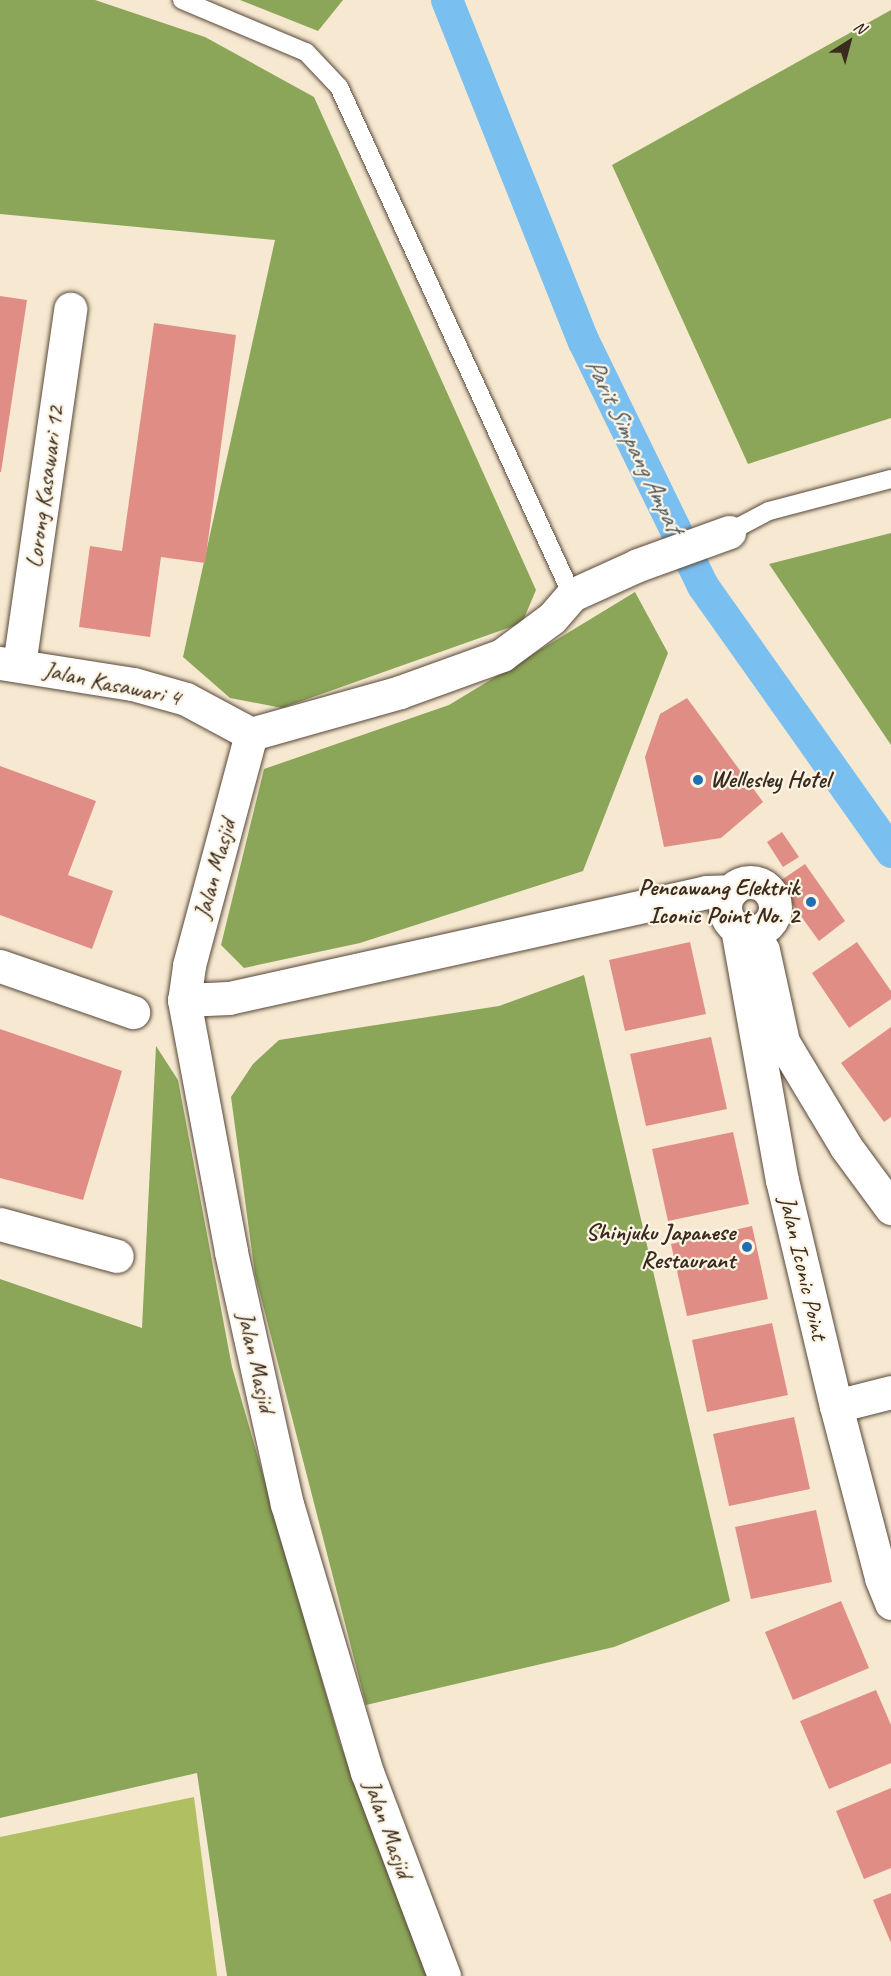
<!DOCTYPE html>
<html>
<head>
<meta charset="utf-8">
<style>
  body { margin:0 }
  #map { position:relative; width:891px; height:1976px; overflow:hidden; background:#f7e9d1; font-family:Caveat,sans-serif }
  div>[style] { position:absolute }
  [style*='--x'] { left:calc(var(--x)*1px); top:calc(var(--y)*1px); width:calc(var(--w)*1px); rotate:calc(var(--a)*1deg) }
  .green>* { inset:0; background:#afbf62 }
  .forest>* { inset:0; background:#8ba658 }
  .canal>* { height:32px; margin:-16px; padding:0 16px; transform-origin:16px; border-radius:16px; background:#79bff0 }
  .building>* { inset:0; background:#e08d85 }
  .roads { filter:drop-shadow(0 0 2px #574739) drop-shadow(0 0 2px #574739) }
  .lane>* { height:18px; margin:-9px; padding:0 9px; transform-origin:9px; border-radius:9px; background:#fff }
  .street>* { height:33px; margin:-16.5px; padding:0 16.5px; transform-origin:16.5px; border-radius:16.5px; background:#fff }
  .street>.ring { margin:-16.5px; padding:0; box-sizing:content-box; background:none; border:33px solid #fff; border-radius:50% }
  .dots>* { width:16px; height:16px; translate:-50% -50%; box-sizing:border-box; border:3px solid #fcf5e5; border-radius:50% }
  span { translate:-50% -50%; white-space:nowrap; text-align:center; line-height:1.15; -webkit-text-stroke:4.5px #fcf5e5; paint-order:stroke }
  .street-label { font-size:24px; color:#3b2a1e }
  .poi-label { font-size:24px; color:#3b2a1e; font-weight:700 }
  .left { translate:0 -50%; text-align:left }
  .right { translate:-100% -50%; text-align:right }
  .water-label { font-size:26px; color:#4e575d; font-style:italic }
  .north { position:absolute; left:819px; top:12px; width:60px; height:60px; -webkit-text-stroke:4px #fcf5e5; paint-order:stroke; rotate:36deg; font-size:16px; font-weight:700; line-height:24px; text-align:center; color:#3b2a1e }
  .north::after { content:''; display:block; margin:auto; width:21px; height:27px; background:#3b2a1e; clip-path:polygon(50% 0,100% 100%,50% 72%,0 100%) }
</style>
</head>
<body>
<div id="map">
  <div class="green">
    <div style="clip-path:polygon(194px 1797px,217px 1976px,0 1976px,0 1837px)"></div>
  </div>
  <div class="forest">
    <div style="clip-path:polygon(0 0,95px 0,205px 37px,314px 97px,536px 590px,522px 623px,282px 708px,230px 698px,183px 657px,275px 240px,0 214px)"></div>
    <div style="clip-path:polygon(240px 0,343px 0,318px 31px)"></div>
    <div style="clip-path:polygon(891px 10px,891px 418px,748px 464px,612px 165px)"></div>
    <div style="clip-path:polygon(891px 533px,891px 745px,769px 564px)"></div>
    <div style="clip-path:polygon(635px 592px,668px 653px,583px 871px,360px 943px,244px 968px,221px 945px,264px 769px,449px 705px)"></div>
    <div style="clip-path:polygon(584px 975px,730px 1601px,614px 1647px,366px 1705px,255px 1274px,231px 1097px,253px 1064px,279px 1040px,499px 1006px)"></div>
    <div style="clip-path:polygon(156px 1046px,178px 1080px,232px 1367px,340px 1743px,427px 1976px,227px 1976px,197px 1773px,0 1818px,0 1279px,142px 1328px)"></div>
  </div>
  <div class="canal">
    <div style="--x:447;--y:0;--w:368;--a:68.2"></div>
    <div style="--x:584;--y:342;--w:271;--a:64"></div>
    <div style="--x:703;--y:586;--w:326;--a:54.7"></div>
  </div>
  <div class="building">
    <div style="clip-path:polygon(0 296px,27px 300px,1px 472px,0 472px)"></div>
    <div style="clip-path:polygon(154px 323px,236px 335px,205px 563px,161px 557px,150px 637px,79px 627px,90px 546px,122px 551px)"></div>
    <div style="clip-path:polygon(687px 698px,763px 802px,721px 838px,664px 847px,645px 757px,660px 714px)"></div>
    <div style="clip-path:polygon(0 766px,96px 801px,68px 875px,113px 891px,92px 949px,0 915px)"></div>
    <div style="clip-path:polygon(782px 832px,799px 857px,783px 867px,767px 842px)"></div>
    <div style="clip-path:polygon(805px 864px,845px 921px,819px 941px,777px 883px)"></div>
    <div style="clip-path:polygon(690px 942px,706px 1014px,625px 1031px,609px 960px)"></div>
    <div style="clip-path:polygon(857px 942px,891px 991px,891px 999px,849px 1028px,812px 973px)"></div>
    <div style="clip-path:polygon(891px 1027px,891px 1117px,884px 1122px,841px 1063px)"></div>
    <div style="clip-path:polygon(0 1029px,122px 1071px,83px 1200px,0 1178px)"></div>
    <div style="clip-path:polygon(711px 1037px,727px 1109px,646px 1126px,630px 1054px)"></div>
    <div style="clip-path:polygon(733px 1132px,749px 1204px,668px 1221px,652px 1149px)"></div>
    <div style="clip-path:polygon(752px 1226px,768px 1299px,687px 1316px,671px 1244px)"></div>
    <div style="clip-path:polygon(772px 1323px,788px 1395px,707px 1412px,692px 1340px)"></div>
    <div style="clip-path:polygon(794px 1417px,810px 1489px,729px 1506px,713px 1434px)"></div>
    <div style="clip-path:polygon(816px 1510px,832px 1582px,751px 1599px,735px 1527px)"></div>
    <div style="clip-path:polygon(841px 1601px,869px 1668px,793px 1700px,765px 1632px)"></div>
    <div style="clip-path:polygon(876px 1690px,891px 1725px,891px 1763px,829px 1789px,800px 1721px)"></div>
    <div style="clip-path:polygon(891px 1788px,891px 1868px,864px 1879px,836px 1811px)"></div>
    <div style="clip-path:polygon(891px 1893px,891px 1943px,873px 1900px)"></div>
  </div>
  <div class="roads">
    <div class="lane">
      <div style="--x:182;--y:0;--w:134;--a:22.8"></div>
      <div style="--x:306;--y:52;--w:48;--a:46.7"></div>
      <div style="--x:339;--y:87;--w:559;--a:65.36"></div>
      <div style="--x:729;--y:532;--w:45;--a:-27.7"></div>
      <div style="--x:769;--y:511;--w:126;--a:-14.7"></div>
    </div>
    <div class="street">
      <div style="--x:0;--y:663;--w:135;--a:9"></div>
      <div style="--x:133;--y:684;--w:55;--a:15.8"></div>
      <div style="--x:186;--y:699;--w:74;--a:28.3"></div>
      <div style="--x:19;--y:665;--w:360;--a:-81.8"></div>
      <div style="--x:251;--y:734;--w:240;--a:105"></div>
      <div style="--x:189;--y:966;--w:34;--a:98"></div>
      <div style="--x:184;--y:1000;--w:256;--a:79.4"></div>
      <div style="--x:231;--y:1252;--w:258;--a:77.5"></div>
      <div style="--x:287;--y:1504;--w:280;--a:73.4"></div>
      <div style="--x:367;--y:1772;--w:218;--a:69.3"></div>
      <div style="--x:251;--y:734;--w:155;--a:-15.7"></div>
      <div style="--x:400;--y:692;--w:109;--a:-19.9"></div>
      <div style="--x:502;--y:655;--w:62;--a:-36.5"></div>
      <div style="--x:552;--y:618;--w:30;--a:-49"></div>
      <div style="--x:572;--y:595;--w:72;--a:-24.4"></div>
      <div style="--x:638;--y:565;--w:97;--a:-19.9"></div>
      <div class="ring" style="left:725px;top:882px;width:17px;height:17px"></div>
      <div style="--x:737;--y:928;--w:256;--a:79.9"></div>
      <div style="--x:782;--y:1180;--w:232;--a:76.6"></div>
      <div style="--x:836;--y:1406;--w:178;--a:75.3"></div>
      <div style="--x:881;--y:1578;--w:27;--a:68"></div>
      <div style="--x:763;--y:950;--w:94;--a:77.7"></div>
      <div style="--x:783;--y:1042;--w:122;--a:59"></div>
      <div style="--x:846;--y:1147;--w:76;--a:53.6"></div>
      <div style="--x:0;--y:966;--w:141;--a:19.1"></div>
      <div style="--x:184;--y:1000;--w:45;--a:-2.5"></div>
      <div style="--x:229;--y:998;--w:489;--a:-12.5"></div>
      <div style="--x:706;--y:892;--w:25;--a:-2"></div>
      <div style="--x:0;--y:1224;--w:121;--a:15.3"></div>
      <div style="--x:836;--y:1406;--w:57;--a:-14.3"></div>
    </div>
  </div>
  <div class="dots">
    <div style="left:698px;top:780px;background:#1f6fb2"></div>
    <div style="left:811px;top:902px;background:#1f6fb2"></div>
    <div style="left:747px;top:1247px;background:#1f6fb2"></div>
  </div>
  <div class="street-label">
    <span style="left:45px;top:487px;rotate:-82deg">Lorong Kasawari 12</span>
    <span style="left:112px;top:684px;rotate:12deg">Jalan Kasawari 4</span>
    <span style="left:215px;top:869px;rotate:-75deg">Jalan Masjid</span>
    <span style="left:803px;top:1268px;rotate:77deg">Jalan Iconic Point</span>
    <span style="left:256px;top:1362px;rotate:77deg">Jalan Masjid</span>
    <span style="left:388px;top:1829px;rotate:70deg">Jalan Masjid</span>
  </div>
  <div class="poi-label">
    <span class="left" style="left:710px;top:780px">Wellesley Hotel</span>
    <span class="right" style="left:799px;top:902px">Pencawang Elektrik<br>Iconic Point No. 2</span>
    <span class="right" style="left:735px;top:1247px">Shinjuku Japanese<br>Restaurant</span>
  </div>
  <div class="water-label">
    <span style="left:634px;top:445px;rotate:64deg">Parit Simpang Ampat</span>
  </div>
  <div class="north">N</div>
</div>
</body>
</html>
